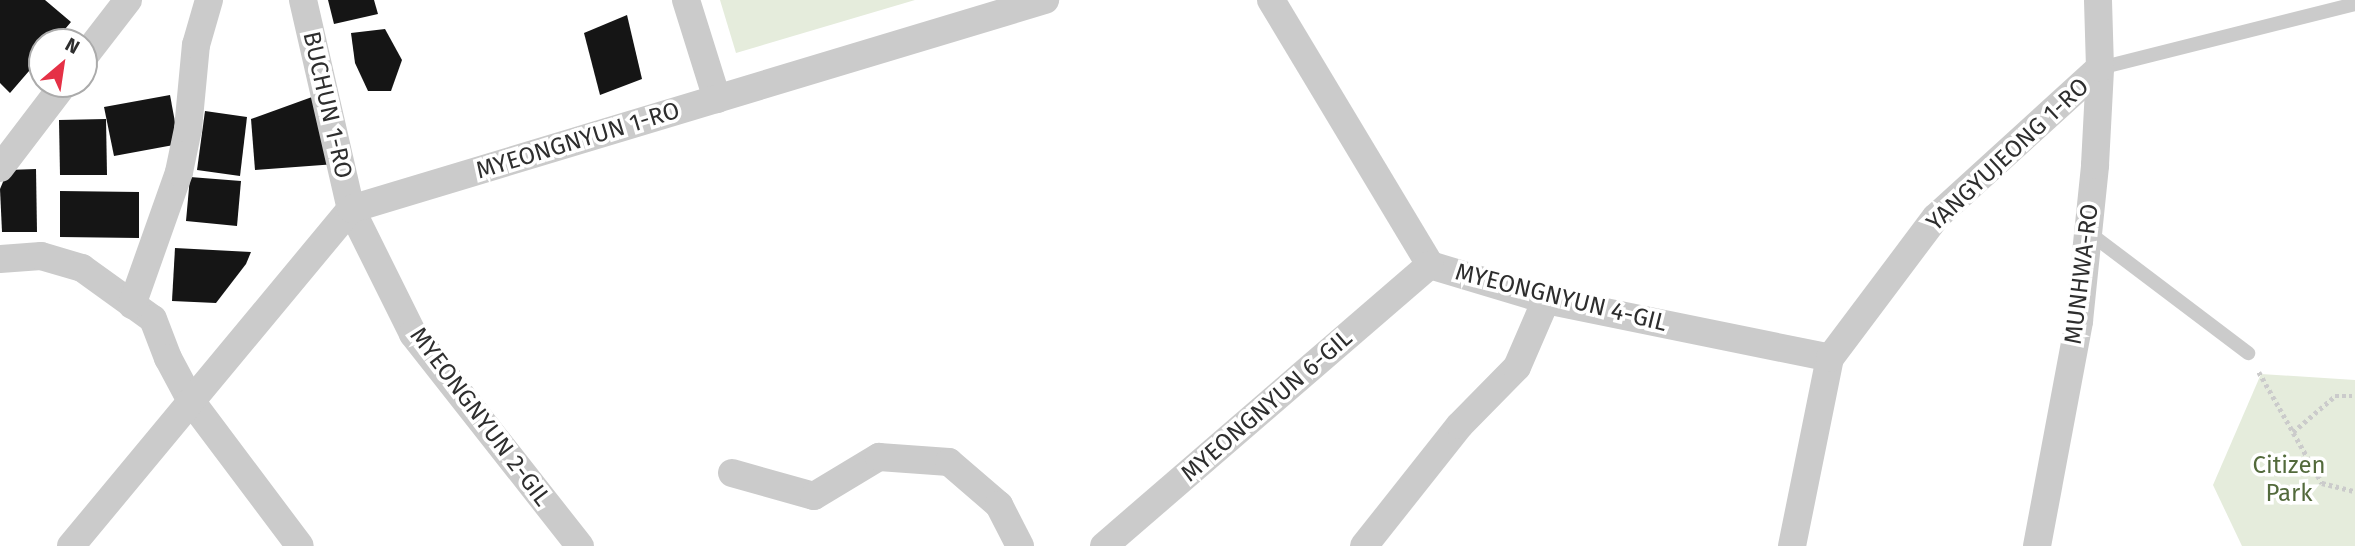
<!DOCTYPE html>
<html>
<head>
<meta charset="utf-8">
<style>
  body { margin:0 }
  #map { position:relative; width:2355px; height:546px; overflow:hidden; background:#fff; font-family:"Fira Sans",sans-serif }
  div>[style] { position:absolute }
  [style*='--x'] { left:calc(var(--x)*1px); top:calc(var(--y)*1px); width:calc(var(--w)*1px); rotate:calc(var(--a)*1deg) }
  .green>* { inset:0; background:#e5ecdc }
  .building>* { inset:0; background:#151515 }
  .path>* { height:4.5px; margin-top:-2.25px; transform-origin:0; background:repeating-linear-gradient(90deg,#cbcbcb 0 3.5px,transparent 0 7px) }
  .service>* { height:14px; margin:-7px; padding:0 7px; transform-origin:7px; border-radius:7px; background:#cbcbcb }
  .minor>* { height:28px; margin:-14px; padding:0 14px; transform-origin:14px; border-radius:14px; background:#cbcbcb }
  span { translate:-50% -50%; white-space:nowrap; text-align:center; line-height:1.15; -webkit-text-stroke:7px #fff; paint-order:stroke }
  .street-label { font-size:24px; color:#2e2e2e }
  .park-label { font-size:24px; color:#536a3c }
  .north { position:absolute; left:28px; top:28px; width:70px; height:70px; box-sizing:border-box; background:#fff; border:2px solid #ababab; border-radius:50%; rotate:29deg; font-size:19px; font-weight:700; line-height:28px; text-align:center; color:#2e2e2e }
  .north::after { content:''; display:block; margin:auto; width:24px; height:32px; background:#e53146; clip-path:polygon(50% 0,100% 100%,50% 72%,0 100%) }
</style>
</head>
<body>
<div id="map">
  <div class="green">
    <div style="clip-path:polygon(720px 0,915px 0,736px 53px)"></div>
    <div style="clip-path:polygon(2261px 374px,2355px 380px,2355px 546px,2242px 546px,2213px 485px)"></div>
  </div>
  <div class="building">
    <div style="clip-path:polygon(0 0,45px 0,71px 22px,54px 42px,42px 42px,42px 56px,10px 93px,0 83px)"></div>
    <div style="clip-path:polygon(328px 0,374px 0,378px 14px,334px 24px)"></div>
    <div style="clip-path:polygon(627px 15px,642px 79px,600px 95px,584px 33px)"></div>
    <div style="clip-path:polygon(385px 29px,402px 60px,391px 91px,368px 91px,355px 63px,351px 33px)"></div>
    <div style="clip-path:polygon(170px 95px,179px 144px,114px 156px,104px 107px)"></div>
    <div style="clip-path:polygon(312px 97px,336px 164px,255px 170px,251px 119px)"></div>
    <div style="clip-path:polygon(205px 111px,247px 117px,240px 176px,197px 170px)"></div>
    <div style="clip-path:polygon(106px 119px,107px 175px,60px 175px,59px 120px)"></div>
    <div style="clip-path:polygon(36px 169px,37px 232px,2px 232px,0 189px,8px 170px)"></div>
    <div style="clip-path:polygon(190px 177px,241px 181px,237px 226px,186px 221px)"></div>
    <div style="clip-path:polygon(60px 191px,139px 192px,139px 238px,60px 237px)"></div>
    <div style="clip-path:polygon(175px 248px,251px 252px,246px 264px,216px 303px,172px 301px)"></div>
  </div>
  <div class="path">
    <div style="--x:2259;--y:372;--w:128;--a:60.4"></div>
    <div style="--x:2322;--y:483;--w:34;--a:14"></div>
    <div style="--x:2293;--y:432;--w:55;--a:-40.6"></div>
    <div style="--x:2335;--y:396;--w:20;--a:0"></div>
  </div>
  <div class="service">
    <div style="--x:2100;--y:68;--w:263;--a:-14.1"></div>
    <div style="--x:2088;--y:232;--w:201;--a:37.1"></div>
  </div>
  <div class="minor">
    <div style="--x:303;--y:0;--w:214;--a:77.1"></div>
    <div style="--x:351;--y:209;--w:140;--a:63.6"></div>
    <div style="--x:413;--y:334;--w:270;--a:51.8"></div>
    <div style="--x:686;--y:0;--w:104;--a:72.6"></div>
    <div style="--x:1271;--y:0;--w:309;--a:59"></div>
    <div style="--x:1430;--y:265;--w:121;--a:16.8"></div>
    <div style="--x:1546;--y:300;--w:290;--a:11.5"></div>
    <div style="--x:84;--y:57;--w:72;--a:-52.3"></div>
    <div style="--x:0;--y:168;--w:106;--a:-52.7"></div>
    <div style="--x:0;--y:259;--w:41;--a:-4.2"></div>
    <div style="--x:41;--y:256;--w:43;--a:16.3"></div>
    <div style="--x:82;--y:268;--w:87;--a:35.7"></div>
    <div style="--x:153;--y:319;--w:42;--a:69"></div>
    <div style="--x:168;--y:358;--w:49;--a:61.9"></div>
    <div style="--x:191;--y:401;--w:181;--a:53.1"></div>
    <div style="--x:132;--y:305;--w:141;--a:-70.5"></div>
    <div style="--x:179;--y:172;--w:44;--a:-78.2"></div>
    <div style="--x:188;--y:129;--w:84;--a:-84.6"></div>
    <div style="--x:196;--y:45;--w:47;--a:-73.9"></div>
    <div style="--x:732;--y:473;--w:85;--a:15.7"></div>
    <div style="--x:814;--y:496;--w:76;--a:-31"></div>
    <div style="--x:879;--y:457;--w:70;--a:4.1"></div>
    <div style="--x:949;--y:462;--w:66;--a:40.7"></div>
    <div style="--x:999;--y:505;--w:46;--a:62.9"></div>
    <div style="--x:71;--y:546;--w:438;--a:-50.3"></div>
    <div style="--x:351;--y:209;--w:725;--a:-16.76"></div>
    <div style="--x:1104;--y:546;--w:430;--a:-40.8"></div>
    <div style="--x:1364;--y:546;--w:154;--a:-51.6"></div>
    <div style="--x:1460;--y:425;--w:81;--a:-45.5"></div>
    <div style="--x:1517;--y:367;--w:73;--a:-66.6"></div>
    <div style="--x:1792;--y:546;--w:192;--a:-78.6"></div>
    <div style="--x:1830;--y:358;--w:176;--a:-53.1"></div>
    <div style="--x:1936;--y:217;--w:222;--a:-42.3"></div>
    <div style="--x:2037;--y:546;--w:229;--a:-79.4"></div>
    <div style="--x:2079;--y:321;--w:157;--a:-84.1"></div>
    <div style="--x:2095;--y:165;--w:97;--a:-87"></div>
    <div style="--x:2100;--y:68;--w:68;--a:-91.7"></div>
  </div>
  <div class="street-label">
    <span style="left:327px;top:105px;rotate:77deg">BUCHUN 1-RO</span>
    <span style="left:578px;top:141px;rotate:-17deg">MYEONGNYUN 1-RO</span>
    <span style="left:2008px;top:155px;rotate:-43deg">YANGYUJEONG 1-RO</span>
    <span style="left:2082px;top:274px;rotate:-83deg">MUNHWA-RO</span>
    <span style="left:1561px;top:298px;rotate:14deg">MYEONGNYUN 4-GIL</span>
    <span style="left:1267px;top:406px;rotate:-41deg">MYEONGNYUN 6-GIL</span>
    <span style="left:480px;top:417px;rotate:53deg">MYEONGNYUN 2-GIL</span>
  </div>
  <div class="park-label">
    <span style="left:2289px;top:480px">Citizen<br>Park</span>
  </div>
  <div class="north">N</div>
</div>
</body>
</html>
